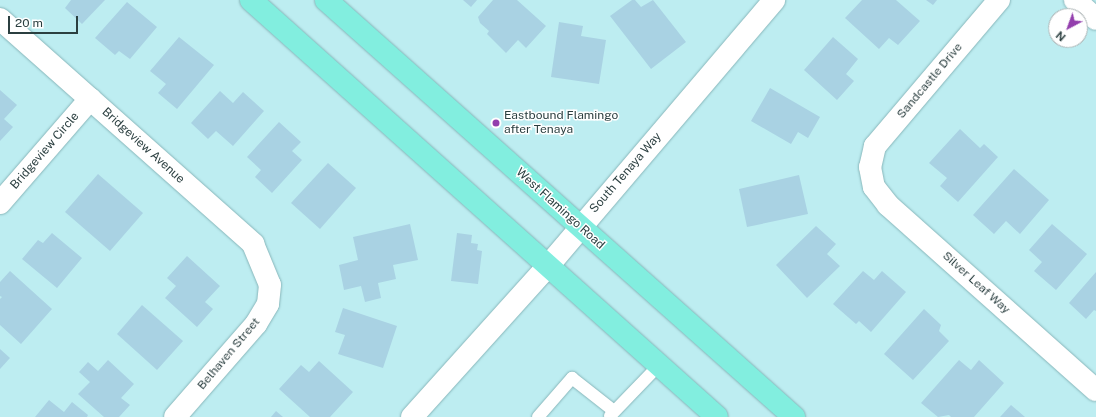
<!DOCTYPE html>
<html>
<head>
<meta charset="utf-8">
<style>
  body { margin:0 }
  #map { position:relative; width:1096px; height:417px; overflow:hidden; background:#bdedf1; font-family:"Public Sans",sans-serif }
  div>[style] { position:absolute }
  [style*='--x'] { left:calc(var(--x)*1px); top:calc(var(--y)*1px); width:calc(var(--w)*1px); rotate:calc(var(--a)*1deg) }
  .building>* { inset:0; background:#a9d2e3 }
  .roads { filter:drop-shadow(0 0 1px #88b6ba) drop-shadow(0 0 1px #88b6ba) }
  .service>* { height:12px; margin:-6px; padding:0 6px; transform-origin:6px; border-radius:6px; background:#fff }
  .minor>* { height:22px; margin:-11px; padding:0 11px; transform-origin:11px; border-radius:11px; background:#fff }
  .tertiary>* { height:22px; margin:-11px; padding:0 11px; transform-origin:11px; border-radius:11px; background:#fff }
  .primary>* { height:22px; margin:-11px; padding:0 11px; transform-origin:11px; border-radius:11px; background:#82eedf }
  .dots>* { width:11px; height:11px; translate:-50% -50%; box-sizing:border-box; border:2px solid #fff; border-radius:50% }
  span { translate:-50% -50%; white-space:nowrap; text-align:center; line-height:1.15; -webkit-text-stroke:3px #fff; paint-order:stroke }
  .street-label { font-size:12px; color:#2b3f40 }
  .poi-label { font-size:12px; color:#2b3f40 }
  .left { translate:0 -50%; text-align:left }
  .north { position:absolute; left:1048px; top:8px; width:40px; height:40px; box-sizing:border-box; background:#fff; border:1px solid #aab2b3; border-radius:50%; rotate:221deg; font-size:11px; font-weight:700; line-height:16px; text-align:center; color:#2b3f40 }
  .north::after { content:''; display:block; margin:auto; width:14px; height:18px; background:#933fad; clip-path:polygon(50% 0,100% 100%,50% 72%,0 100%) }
  .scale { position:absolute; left:8px; top:16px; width:70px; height:18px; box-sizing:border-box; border:2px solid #2b3f40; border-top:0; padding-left:5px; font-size:12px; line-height:14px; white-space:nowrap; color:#2b3f40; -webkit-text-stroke:3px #fff; paint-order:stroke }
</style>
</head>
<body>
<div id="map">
  <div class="building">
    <div style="clip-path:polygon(71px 0,105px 0,82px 24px,65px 8px)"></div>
    <div style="clip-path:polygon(463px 0,477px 0,471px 7px)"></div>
    <div style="clip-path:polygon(493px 0,517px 0,546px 26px,526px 48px,518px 40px,506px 53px,487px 34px,489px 31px,480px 23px,478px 17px)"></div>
    <div style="clip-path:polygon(632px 0,635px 0,641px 7px,653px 0,686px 42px,651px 69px,610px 16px)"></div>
    <div style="clip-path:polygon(862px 0,896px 0,920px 21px,898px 45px,889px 38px,879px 49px,845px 18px)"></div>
    <div style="clip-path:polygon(926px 0,937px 0,933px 5px)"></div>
    <div style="clip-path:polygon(127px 2px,157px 27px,130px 59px,119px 51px,115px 55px,95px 38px)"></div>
    <div style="clip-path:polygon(559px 22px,583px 26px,581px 36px,606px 40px,599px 84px,551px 77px)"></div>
    <div style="clip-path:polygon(179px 37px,214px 65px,177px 109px,158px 93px,166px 84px,150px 71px)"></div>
    <div style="clip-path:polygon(833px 37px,858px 59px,846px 74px,854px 81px,837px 100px,804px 70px)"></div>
    <div style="clip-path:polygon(770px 88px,820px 117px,808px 138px,798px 132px,791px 144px,751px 121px)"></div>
    <div style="clip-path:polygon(0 90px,17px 105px,4px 119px,13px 127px,0 141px)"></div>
    <div style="clip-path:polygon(220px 91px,233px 103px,243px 92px,264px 111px,233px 146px,216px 131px,208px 139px,191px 123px)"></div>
    <div style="clip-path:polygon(279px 122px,301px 142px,292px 151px,302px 160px,272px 193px,255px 177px,261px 170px,247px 157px)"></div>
    <div style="clip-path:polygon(960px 129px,980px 148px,984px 144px,998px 157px,958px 202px,940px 186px,947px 178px,929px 163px)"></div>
    <div style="clip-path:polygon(328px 163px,356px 188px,320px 229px,291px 203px)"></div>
    <div style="clip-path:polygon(1014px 169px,1049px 200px,1020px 234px,1006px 221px,994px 234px,973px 215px)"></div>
    <div style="clip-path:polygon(98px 174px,143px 213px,110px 251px,65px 212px)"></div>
    <div style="clip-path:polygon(799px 175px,808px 214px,747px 227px,739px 189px)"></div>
    <div style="clip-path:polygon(410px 224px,418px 260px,393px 265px,396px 279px,378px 283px,381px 298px,365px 302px,361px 286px,344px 290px,339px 265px,358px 260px,353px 237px)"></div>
    <div style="clip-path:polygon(1052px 224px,1087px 254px,1056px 290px,1034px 271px,1042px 262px,1029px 250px)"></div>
    <div style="clip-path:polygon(816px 226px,836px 244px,827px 254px,840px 266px,807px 298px,776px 265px)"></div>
    <div style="clip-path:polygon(52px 233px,82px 258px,57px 288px,22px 259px,38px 240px,43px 243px)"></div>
    <div style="clip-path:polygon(457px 233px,472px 235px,471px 243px,478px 244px,477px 250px,482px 251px,478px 284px,451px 281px)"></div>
    <div style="clip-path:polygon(187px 256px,220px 286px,205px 302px,213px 309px,197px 327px,165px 298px,176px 286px,167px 278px)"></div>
    <div style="clip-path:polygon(10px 271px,52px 309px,21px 344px,0 325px,0 299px,2px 297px,0 296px,0 282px)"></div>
    <div style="clip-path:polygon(863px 271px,874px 280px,882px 271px,906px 292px,871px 332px,859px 321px,856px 324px,833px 304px)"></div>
    <div style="clip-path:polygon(1096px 272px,1096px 311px,1094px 310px,1086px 319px,1069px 303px)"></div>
    <div style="clip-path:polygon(142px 305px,183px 341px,157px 370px,117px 334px)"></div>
    <div style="clip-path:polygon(343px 308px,397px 326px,383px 368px,338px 354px,345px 335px,335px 332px)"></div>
    <div style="clip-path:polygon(924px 309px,941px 325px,939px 331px,949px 341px,913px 380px,884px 354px)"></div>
    <div style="clip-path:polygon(0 349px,10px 358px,0 369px)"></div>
    <div style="clip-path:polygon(108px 360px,134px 384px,121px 398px,130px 405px,119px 417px,104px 417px,78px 394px,90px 382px,79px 372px,88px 362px,98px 371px)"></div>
    <div style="clip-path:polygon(959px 360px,971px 370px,979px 360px,1004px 383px,974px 417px,951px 417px,949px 415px,938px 417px,921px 403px)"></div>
    <div style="clip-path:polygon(319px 361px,353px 392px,330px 417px,310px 417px,279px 389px,301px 365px,309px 372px)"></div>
    <div style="clip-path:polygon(49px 400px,64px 412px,72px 402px,88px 415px,87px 417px,35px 417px)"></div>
    <div style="clip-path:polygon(1011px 405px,1025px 417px,1000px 417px)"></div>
    <div style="clip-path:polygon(276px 411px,283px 417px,271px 417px)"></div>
  </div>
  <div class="roads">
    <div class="service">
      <div style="--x:610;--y:416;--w:71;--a:-46.1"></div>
      <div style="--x:538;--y:417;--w:52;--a:-48.9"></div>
      <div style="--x:572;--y:378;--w:53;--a:38.2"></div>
    </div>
    <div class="minor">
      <div style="--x:999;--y:0;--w:192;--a:130.3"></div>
      <div style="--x:875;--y:146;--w:22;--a:103"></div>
      <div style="--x:870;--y:167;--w:20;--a:79"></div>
      <div style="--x:874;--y:187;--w:23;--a:52"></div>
      <div style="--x:888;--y:205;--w:278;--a:41.7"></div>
      <div style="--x:1075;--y:0;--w:28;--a:42"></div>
      <div style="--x:0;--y:19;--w:339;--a:41.6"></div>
      <div style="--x:253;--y:244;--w:44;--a:67.5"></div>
      <div style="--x:270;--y:285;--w:19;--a:96"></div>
      <div style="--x:268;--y:304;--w:23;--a:121"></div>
      <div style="--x:256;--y:324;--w:123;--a:131.1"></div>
      <div style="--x:0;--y:203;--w:138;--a:-49.1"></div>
    </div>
    <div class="tertiary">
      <div style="--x:412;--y:417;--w:203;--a:-48"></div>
      <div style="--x:548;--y:266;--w:349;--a:-49.6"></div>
    </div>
    <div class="primary">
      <div style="--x:251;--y:0;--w:625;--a:41.82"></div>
      <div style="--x:326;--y:0;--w:627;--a:41.7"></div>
    </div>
  </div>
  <div class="dots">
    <div style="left:496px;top:123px;background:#933fad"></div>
  </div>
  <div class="street-label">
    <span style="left:930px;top:81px;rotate:-50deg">Sandcastle Drive</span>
    <span style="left:143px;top:146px;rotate:42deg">Bridgeview Avenue</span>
    <span style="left:45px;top:151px;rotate:-49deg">Bridgeview Circle</span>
    <span style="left:626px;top:173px;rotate:-49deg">South Tenaya Way</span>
    <span style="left:560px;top:209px;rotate:42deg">West Flamingo Road</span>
    <span style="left:976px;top:283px;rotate:42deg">Silver Leaf Way</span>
    <span style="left:229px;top:354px;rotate:-50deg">Belhaven Street</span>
  </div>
  <div class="poi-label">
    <span class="left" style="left:504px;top:123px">Eastbound Flamingo<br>after Tenaya</span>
  </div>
  <div class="north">N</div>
  <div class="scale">20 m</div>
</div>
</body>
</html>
